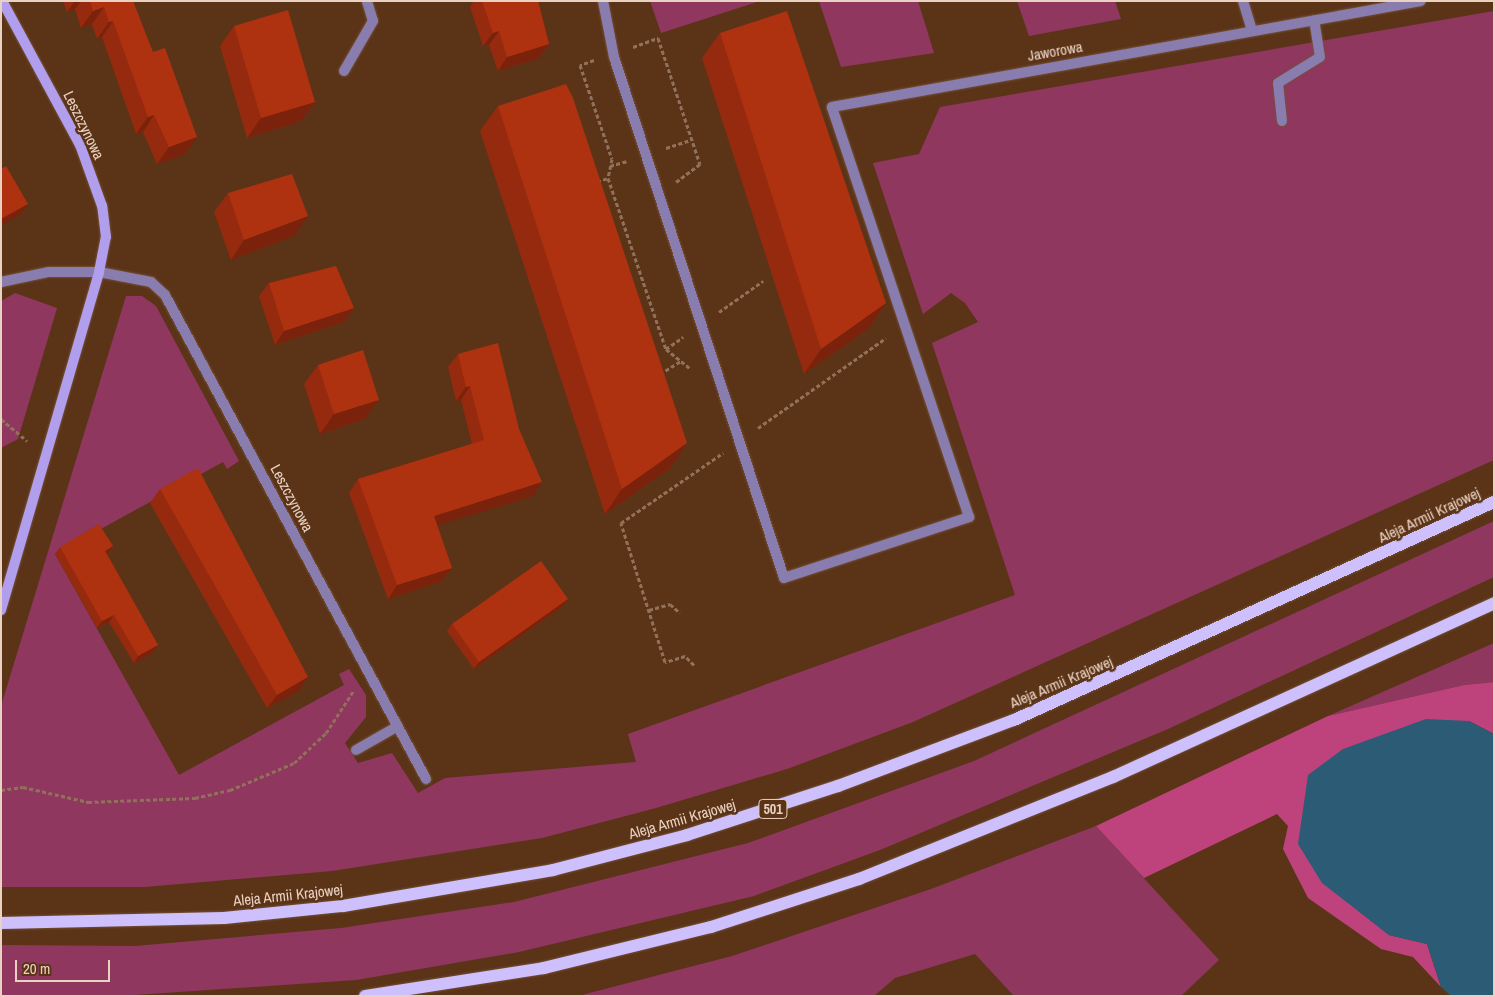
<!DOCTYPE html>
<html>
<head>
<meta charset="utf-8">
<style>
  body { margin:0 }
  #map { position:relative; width:1495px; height:997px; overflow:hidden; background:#5b3418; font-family:"Archivo Narrow",sans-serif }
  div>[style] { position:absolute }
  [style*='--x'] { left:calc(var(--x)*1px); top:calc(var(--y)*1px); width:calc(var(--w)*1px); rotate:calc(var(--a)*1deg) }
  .green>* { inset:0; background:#903760 }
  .forest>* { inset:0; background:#be437d }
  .water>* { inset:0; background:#2b5b75 }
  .path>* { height:3px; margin-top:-1.5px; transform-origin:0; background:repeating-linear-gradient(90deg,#92715a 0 4px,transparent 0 6.5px) }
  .roads { filter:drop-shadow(0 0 1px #755037) drop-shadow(0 0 1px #755037) }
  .lane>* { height:10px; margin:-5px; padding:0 5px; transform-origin:5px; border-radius:5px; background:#887dae }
  .street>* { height:10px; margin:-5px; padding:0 5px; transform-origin:5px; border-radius:5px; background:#887dae }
  .secondary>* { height:10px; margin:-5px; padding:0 5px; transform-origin:5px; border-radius:5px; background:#b19eed }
  .primary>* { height:12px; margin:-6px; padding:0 6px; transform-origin:6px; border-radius:6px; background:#cdc0fd }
  .wall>* { inset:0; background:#962a0e }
  .shaded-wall>* { inset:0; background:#7a220b }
  .building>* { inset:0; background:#ae3110 }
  span { translate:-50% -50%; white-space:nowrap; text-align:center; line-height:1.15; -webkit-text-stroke:5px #5b3418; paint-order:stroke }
  .shield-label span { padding:1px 4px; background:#5b3418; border:1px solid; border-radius:4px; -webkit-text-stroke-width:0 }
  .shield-label { font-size:14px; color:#ead2c2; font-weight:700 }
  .street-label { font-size:15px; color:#ead2c2 }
  .frame { position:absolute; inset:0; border:2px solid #ead2c2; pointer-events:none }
  .scale { position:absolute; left:15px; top:960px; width:95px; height:22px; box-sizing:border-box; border:2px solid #ead2c2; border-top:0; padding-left:6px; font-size:15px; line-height:18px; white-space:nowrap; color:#ead2c2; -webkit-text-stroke:4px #5b3418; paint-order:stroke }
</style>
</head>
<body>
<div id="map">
  <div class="green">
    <div style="clip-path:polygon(650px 1px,760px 1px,661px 33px)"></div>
    <div style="clip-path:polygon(819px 1px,918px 1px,934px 53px,841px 67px)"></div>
    <div style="clip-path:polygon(1017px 1px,1115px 1px,1121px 19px,1029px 36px)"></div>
    <div style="clip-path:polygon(1494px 11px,1494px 460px,913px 722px,787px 769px,656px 808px,542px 838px,332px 871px,144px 887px,1px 887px,1px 706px,126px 296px,142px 296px,156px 306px,239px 461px,227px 469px,223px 462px,55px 554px,179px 775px,344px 685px,339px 674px,349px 669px,366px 695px,366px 717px,345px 743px,358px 763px,392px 753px,418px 793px,445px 778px,636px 762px,628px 734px,1015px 595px,932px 343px,978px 322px,965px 303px,951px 293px,923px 314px,873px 163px,919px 154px,940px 107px)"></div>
    <div style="clip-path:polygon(15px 293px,57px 308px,18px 439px,1px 448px,1px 301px)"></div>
    <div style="clip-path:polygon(1494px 521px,1494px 577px,1168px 729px,880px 850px,754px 896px,519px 952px,356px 980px,134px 995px,1px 996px,1px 945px,135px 946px,341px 928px,514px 902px,748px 843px,974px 761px)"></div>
    <div style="clip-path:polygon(1494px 643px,1494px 682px,1464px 685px,1328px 716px)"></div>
    <div style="clip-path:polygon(1096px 826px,1219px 960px,1181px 996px,1014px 996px,975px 954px,895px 978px,874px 996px,578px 996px,732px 956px,931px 889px)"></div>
  </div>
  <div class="forest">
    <div style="clip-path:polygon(1494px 682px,1494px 734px,1469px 721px,1322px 882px,1389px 935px,1427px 944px,1441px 987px,1413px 957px,1381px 949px,1308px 898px,1283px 849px,1288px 826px,1277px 814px,1144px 878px,1096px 826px,1328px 716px,1464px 685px)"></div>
  </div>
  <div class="water">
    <div style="clip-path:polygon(1426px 719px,1469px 721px,1494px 734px,1494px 996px,1451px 996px,1441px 987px,1427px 944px,1389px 935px,1322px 883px,1298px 844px,1308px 775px,1343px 749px)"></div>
  </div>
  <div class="path">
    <div style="--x:633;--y:47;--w:27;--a:-20"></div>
    <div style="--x:658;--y:38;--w:133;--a:71.6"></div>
    <div style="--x:700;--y:164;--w:30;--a:143"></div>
    <div style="--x:594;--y:60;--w:15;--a:160"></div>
    <div style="--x:580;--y:65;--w:99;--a:71.2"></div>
    <div style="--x:612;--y:159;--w:19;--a:102"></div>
    <div style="--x:608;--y:178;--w:181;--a:71.3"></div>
    <div style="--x:666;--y:349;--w:32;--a:39"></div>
    <div style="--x:666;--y:148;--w:26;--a:-18"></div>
    <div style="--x:610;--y:166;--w:18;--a:-16"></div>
    <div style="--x:597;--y:182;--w:12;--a:-20"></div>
    <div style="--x:719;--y:312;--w:54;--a:-35.2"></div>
    <div style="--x:666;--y:349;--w:21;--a:-35"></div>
    <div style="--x:660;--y:374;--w:25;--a:-32"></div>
    <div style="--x:1;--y:419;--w:34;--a:40"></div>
    <div style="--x:758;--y:428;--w:156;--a:-35.1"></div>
    <div style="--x:649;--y:610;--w:22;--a:-16"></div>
    <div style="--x:670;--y:604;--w:13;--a:42"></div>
    <div style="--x:694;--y:665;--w:13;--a:-135"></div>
    <div style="--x:685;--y:656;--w:21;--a:163"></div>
    <div style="--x:665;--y:662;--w:146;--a:-107.6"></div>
    <div style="--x:621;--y:523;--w:124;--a:-34.5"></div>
    <div style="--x:1;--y:790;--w:22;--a:-8"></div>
    <div style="--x:23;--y:787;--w:67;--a:13"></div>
    <div style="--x:88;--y:802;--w:107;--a:-2.1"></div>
    <div style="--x:195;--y:798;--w:36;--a:-13"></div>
    <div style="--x:230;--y:790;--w:69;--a:-22.9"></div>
    <div style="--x:294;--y:763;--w:44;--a:-43.2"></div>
    <div style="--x:326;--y:733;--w:51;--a:-56.9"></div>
  </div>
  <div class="roads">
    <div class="lane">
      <div style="--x:603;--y:1;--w:57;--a:78.9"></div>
      <div style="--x:614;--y:57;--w:548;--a:71.93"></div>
      <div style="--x:784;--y:578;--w:195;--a:-18.2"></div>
      <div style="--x:969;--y:517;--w:432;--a:-108.5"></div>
      <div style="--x:832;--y:107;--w:598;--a:-10.2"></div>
      <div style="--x:1243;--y:1;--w:30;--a:73"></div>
      <div style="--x:344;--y:71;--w:58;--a:-59.9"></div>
      <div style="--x:373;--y:21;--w:21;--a:-107"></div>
      <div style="--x:1282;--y:121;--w:38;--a:-96"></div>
      <div style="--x:1278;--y:83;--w:49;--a:-31.8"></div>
      <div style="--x:1320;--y:57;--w:37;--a:-99"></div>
      <div style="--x:356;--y:750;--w:48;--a:-29.7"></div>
    </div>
    <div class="street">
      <div style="--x:1;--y:282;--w:49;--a:-11.8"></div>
      <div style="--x:49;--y:272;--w:50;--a:0"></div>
      <div style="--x:99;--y:272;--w:53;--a:10.9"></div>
      <div style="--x:151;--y:282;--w:19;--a:43"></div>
      <div style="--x:165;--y:295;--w:550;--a:61.66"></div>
    </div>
    <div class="secondary">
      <div style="--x:1;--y:610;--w:352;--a:-73.8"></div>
      <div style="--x:99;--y:272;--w:36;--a:-79"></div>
      <div style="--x:106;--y:237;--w:31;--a:-97"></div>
      <div style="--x:102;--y:206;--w:65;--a:-109.8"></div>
      <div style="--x:80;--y:145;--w:164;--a:-118.4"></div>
    </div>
    <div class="primary">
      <div style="--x:1;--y:923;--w:223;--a:-1.3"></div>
      <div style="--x:224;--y:918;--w:120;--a:-5.8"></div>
      <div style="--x:343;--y:906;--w:213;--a:-9.7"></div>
      <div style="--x:553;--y:870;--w:138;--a:-14.6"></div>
      <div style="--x:687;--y:835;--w:159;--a:-18"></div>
      <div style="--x:838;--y:786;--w:188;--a:-20.6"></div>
      <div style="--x:1014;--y:720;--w:527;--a:-24.43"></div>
      <div style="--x:365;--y:996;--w:181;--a:-8.9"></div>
      <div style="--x:544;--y:968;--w:172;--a:-13.8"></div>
      <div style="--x:711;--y:927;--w:156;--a:-18"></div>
      <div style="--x:859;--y:879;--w:274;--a:-21.9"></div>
      <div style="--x:1113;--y:777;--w:419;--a:-24.5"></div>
    </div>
  </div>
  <div class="wall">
    <div style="clip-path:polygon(63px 1px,133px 1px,185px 154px,157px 164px,143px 132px,136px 134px,102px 37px,97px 39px,92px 24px,81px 28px,75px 9px,67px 12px)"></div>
    <div style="clip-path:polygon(474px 1px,538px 1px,549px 44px,539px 58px,498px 71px,489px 45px,483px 46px,470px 7px)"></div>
    <div style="clip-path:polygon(234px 26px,315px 102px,301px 121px,247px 138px,220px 46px)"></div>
    <div style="clip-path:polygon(720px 33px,886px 303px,869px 328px,804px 374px,702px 58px)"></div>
    <div style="clip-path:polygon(498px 106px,670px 468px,605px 514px,480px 131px)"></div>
    <div style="clip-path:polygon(228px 193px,294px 236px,231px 260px,214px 212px)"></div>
    <div style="clip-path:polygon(269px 283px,354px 308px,344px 322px,275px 345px,259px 296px)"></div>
    <div style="clip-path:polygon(458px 354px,533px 496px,437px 525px,452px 568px,442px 581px,388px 599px,349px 493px,358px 479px,472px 444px,461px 400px,456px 401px,448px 367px)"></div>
    <div style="clip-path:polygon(318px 365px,365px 419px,320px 434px,304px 384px)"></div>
    <div style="clip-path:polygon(160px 489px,299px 691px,267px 708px,150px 503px)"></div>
    <div style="clip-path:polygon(113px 546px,107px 554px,158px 645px,153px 652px,134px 663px,109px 622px,97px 628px,55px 554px,60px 547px)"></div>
    <div style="clip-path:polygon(563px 606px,474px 669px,447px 631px,452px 624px)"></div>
  </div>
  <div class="shaded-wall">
    <div style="clip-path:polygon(75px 1px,81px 1px,75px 9px,67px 12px)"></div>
    <div style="clip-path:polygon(104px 7px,92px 24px,81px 28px,93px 11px)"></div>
    <div style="clip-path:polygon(113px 21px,102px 37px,97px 39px,109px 22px)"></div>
    <div style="clip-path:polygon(499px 31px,489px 45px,483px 46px,493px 33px)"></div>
    <div style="clip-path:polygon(549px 44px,539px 58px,498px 71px,507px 57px)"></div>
    <div style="clip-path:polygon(315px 102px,301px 121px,247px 138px,261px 118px)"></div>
    <div style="clip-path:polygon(154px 115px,143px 132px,136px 134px,148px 117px)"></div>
    <div style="clip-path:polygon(197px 137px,185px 154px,157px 164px,169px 147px)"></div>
    <div style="clip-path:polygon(28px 204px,20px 215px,1px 225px,1px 219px)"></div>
    <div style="clip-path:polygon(308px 216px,294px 236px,231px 260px,244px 240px)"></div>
    <div style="clip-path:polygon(886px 303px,869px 328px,804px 374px,821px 349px)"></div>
    <div style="clip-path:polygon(354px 308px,344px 322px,275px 345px,284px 331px)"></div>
    <div style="clip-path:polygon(470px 386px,461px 400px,456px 401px,466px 387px)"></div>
    <div style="clip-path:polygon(379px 400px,365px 419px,320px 434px,334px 414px)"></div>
    <div style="clip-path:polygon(687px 443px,670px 468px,605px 514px,622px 489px)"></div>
    <div style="clip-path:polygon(542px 482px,533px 496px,425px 529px,434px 516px)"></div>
    <div style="clip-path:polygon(113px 546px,108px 553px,100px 558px,105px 551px)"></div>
    <div style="clip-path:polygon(452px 568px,442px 581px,388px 599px,397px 585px)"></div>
    <div style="clip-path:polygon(568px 599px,563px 606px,474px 669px,479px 662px)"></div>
    <div style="clip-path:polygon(114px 615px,109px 622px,97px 628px,102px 621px)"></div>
    <div style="clip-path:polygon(158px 645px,153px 652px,134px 663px,138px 656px)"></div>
    <div style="clip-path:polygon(308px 677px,299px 691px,267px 708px,277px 695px)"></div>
  </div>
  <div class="building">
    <div style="clip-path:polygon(90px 1px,133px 1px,153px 52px,165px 48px,197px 137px,169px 147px,154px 115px,148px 117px,113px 21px,109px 22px,104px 7px,93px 11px)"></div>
    <div style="clip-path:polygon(482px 1px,538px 1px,549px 44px,507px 57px,499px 31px,493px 33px)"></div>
    <div style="clip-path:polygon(288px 10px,315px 102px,261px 118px,234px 26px)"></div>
    <div style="clip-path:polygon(787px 11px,886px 303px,821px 349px,720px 33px)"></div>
    <div style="clip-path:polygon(566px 84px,573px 98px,687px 443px,622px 489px,498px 106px)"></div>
    <div style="clip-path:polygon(6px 166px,28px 204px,1px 219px,1px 169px)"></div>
    <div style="clip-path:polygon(292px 174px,308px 216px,244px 240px,228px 193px)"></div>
    <div style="clip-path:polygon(336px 266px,354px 308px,284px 331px,269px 283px)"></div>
    <div style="clip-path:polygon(498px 343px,519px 429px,542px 482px,434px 516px,452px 568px,397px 585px,358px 479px,484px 440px,470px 386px,466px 387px,458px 354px)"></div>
    <div style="clip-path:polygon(363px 350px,379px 400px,334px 414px,318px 365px)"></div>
    <div style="clip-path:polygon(198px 468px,308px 677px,277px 695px,160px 489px)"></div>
    <div style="clip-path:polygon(99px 524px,113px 546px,105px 551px,158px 645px,138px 656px,114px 615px,102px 621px,60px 547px)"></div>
    <div style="clip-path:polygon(541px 561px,568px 599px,479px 662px,452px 624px)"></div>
  </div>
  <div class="shield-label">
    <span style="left:773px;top:809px">501</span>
  </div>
  <div class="street-label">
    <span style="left:1055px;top:51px;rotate:-10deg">Jaworowa</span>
    <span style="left:84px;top:125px;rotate:64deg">Leszczynowa</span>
    <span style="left:292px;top:498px;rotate:62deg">Leszczynowa</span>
    <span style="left:1429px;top:515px;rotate:-25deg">Aleja Armii Krajowej</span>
    <span style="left:1061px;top:682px;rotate:-23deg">Aleja Armii Krajowej</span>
    <span style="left:682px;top:819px;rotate:-16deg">Aleja Armii Krajowej</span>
    <span style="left:288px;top:895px;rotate:-6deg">Aleja Armii Krajowej</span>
  </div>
  <div class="frame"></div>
  <div class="scale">20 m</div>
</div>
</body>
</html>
